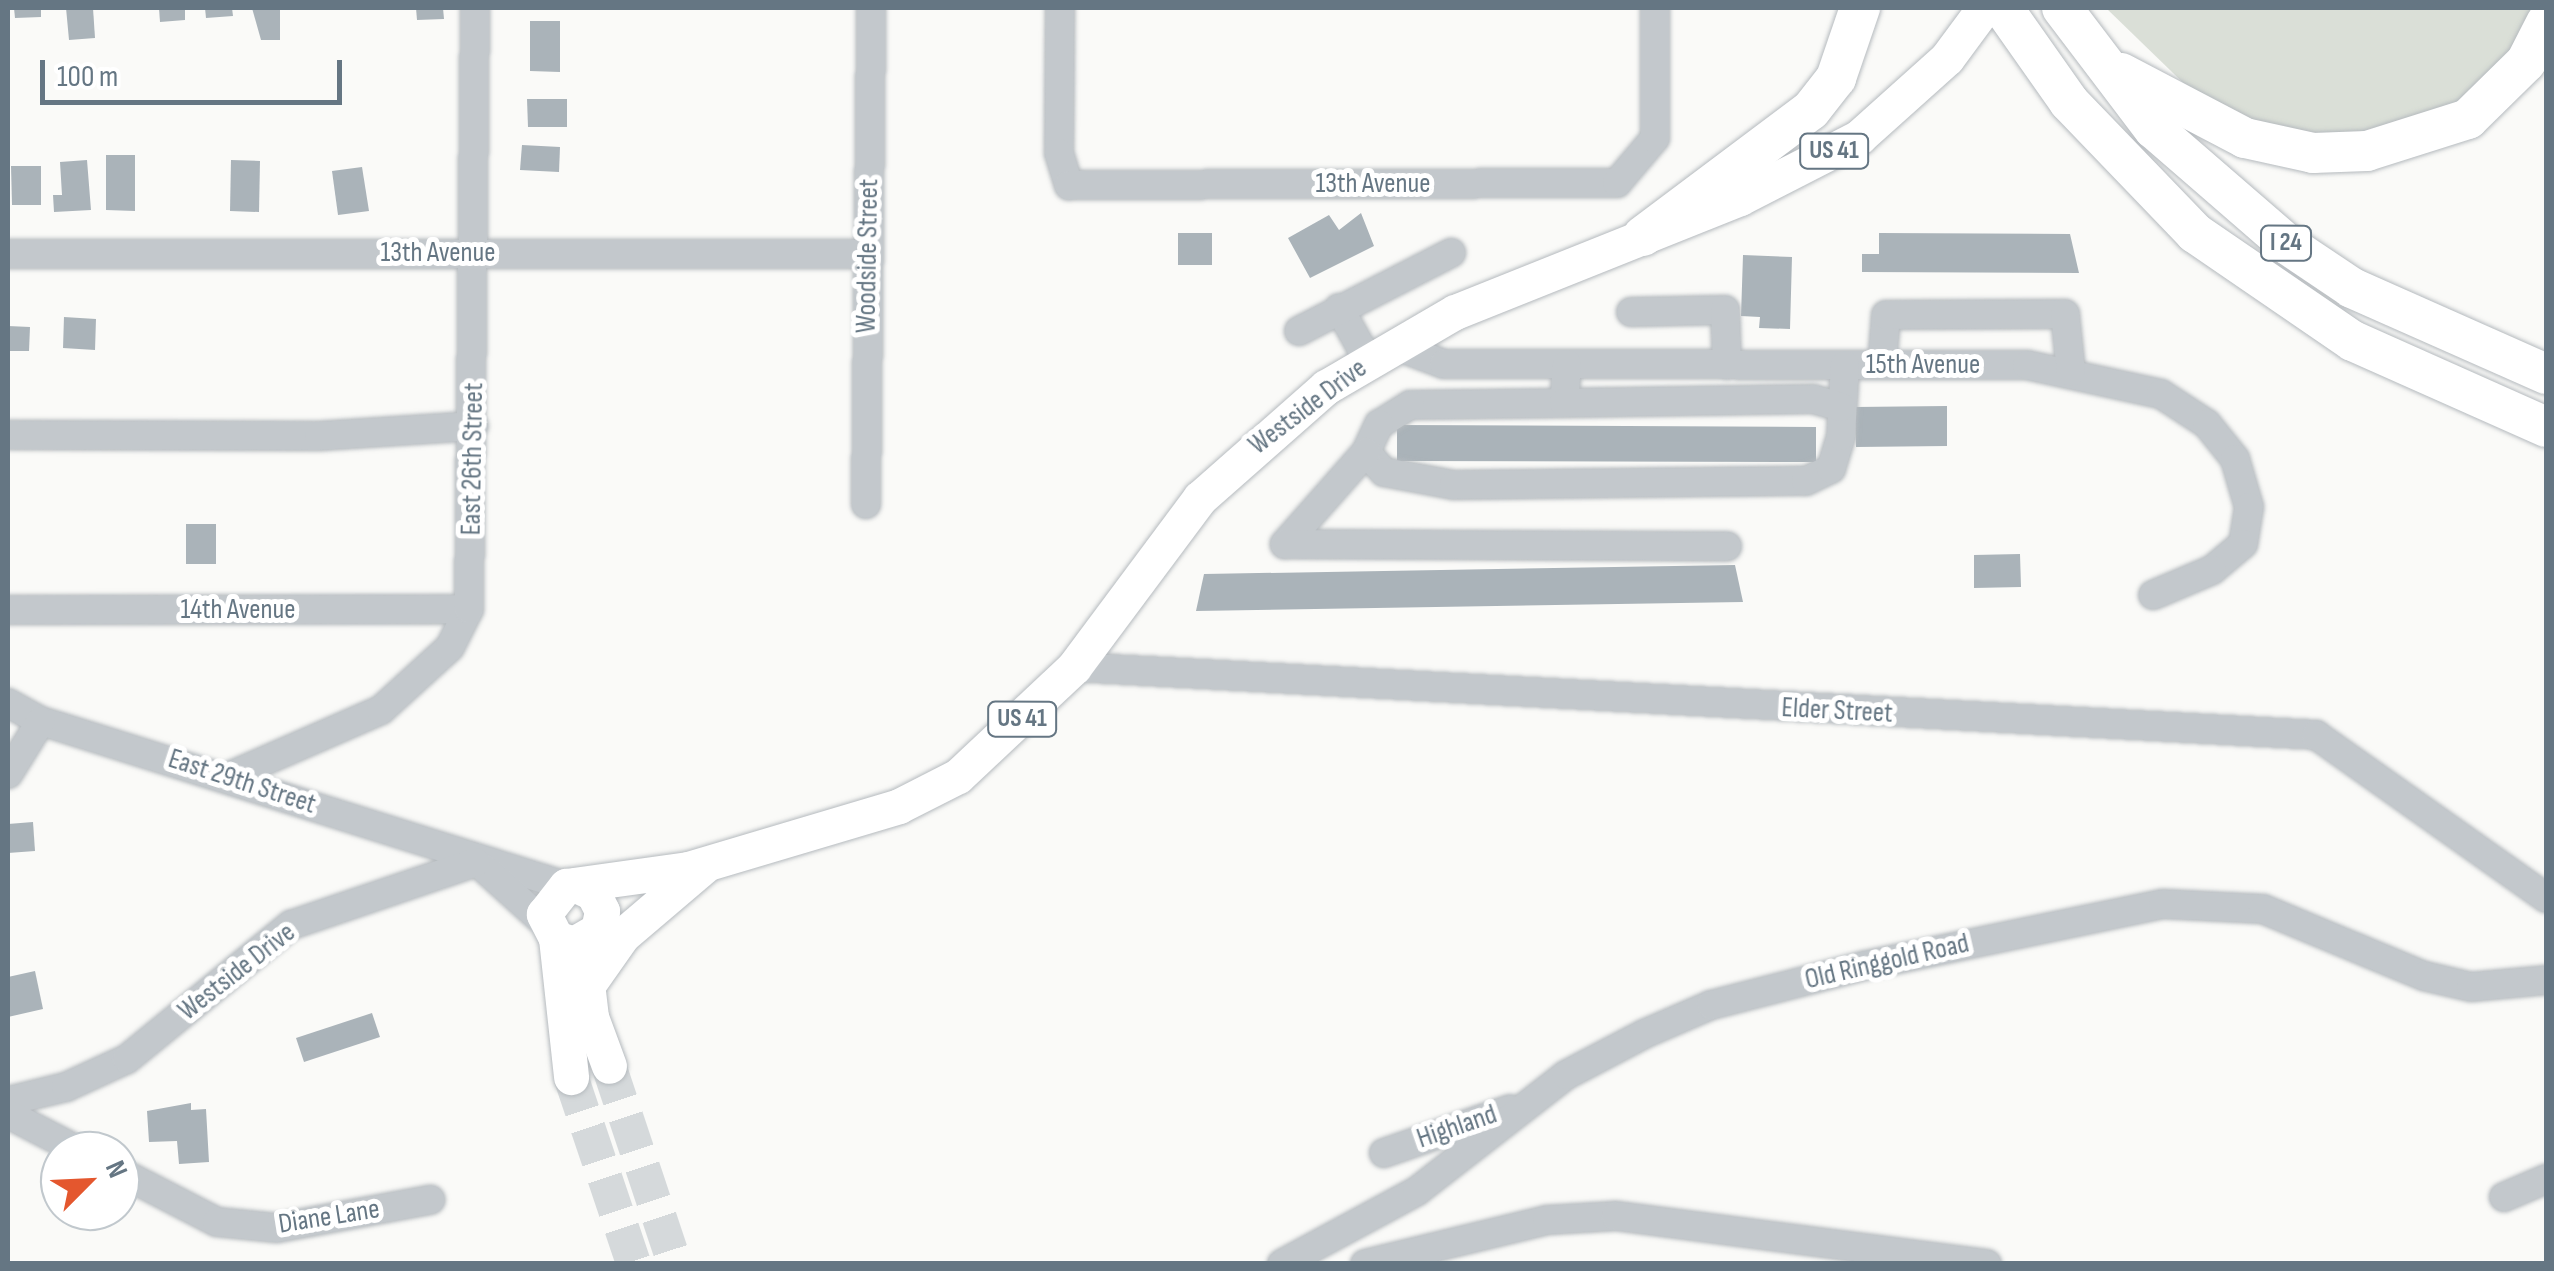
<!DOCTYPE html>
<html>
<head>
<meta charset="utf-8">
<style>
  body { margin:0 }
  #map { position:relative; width:2554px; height:1271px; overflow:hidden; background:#fafaf8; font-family:"Sofia Sans Condensed",sans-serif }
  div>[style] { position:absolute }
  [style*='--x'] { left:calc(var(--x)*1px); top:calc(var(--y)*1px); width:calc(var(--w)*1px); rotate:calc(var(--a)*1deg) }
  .green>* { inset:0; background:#dadfd7 }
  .building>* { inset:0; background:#aab3b9 }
  .major-tunnel>* { height:35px; margin-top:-17.5px; transform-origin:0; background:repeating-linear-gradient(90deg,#d5d9db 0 35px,transparent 0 53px) }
  .roads { filter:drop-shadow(0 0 2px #b5babe) drop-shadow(0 0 2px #b5babe) }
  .minor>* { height:28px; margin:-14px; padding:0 14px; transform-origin:14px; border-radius:14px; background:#c3c8cc }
  .major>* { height:35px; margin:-17.5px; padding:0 17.5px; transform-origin:17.5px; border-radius:17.5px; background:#fff }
  .highway>* { height:40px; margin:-20px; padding:0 20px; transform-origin:20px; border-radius:20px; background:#fff }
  span { translate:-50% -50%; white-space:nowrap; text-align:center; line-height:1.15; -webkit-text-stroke:10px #fff; paint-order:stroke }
  .shield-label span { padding:2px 8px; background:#fff; border:2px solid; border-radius:8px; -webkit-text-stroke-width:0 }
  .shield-label { font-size:25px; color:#657683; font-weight:700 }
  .street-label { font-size:28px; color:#657683 }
  .frame { position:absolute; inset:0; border:10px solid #657683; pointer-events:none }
  .north { position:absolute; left:40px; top:1131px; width:100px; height:100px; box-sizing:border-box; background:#fff; border:2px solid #c1c8cd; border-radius:50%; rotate:66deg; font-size:28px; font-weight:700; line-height:40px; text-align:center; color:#657683 }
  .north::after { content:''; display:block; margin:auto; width:35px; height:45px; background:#e4572e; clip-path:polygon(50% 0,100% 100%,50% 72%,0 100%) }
  .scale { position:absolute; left:40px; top:60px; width:302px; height:45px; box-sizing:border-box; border:5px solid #657683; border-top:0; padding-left:12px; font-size:30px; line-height:35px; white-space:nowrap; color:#657683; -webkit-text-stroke:8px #fff; paint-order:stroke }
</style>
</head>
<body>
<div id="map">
  <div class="green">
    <div style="clip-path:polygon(2106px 8px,2533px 8px,2498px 74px,2445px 113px,2393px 132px,2307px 138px,2205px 104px)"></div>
  </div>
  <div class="building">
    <div style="clip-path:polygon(14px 8px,41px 8px,41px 17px,15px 18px)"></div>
    <div style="clip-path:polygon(66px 8px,93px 8px,95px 38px,69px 40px)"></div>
    <div style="clip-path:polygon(159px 8px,185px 8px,185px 20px,160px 22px)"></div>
    <div style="clip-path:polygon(205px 8px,232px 8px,233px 16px,206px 18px)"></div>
    <div style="clip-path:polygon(252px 8px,280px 8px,280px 40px,261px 40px)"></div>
    <div style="clip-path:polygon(416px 8px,443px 8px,444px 19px,417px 20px)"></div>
    <div style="clip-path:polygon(530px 21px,560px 21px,560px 72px,530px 71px)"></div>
    <div style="clip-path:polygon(527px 99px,567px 99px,567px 127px,528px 127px)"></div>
    <div style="clip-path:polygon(522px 145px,560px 147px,559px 172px,520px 170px)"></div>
    <div style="clip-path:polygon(106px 155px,135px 155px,135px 211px,106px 210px)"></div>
    <div style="clip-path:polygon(87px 160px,91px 210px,54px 212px,53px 195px,62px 195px,60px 162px)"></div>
    <div style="clip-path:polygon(231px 160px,260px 161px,259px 212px,230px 211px)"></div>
    <div style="clip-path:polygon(11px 166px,41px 166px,41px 205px,12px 205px)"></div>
    <div style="clip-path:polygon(362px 167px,369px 211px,338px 215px,332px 171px)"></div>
    <div style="clip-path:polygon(1361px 213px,1374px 246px,1310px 278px,1288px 238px,1329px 215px,1339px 230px)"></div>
    <div style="clip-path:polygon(1178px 233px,1212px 233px,1212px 265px,1178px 265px)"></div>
    <div style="clip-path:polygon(1879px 233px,2070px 234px,2079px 273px,1862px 272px,1862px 254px,1879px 254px)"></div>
    <div style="clip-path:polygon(1743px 255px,1792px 257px,1790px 329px,1759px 328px,1760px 317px,1741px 316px)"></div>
    <div style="clip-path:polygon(64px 317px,96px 319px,95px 350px,63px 348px)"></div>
    <div style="clip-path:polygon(8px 326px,30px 327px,29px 351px,8px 351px)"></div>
    <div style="clip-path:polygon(1947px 406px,1947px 446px,1856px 447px,1855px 407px)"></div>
    <div style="clip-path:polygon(1397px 425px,1816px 427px,1816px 462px,1397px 461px)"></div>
    <div style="clip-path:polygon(186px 524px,216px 524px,216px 564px,186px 564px)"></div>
    <div style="clip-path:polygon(2020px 554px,2021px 587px,1974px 588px,1974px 555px)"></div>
    <div style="clip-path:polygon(1735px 565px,1743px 602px,1196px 611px,1204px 574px)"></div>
    <div style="clip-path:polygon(33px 822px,35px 851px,8px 853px,8px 824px)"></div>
    <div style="clip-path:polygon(35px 971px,43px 1009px,8px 1017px,8px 977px)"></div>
    <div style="clip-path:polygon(372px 1013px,380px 1037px,304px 1062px,296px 1038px)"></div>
    <div style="clip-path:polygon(191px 1103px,191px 1110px,206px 1109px,209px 1162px,179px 1164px,177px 1141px,149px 1142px,147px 1111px)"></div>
  </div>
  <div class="major-tunnel">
    <div style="--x:609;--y:1066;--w:209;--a:71.6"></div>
    <div style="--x:571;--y:1077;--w:197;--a:71.4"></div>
  </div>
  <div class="roads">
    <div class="minor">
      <div style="--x:1060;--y:8;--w:145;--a:90.4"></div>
      <div style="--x:1059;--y:153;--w:34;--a:73"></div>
      <div style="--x:1069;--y:185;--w:548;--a:-0.21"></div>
      <div style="--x:1617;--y:183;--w:59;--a:-49.8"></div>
      <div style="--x:1655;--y:138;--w:130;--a:-90"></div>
      <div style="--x:8;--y:254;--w:860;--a:0"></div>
      <div style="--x:1339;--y:308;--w:60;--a:60.9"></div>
      <div style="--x:1631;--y:312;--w:94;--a:-1.2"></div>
      <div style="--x:1725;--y:310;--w:55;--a:87.9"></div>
      <div style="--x:1299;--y:331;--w:171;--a:-27.2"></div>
      <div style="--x:1393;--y:345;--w:54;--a:20.4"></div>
      <div style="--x:1444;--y:364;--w:583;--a:0.1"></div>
      <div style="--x:2027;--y:365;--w:137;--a:12.2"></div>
      <div style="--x:2161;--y:394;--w:55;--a:33.1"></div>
      <div style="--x:2207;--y:424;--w:45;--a:51.3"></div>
      <div style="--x:2235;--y:459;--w:50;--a:73.7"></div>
      <div style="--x:2249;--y:507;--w:37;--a:99"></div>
      <div style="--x:2243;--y:544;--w:40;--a:140"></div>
      <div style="--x:2212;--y:570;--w:64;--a:157"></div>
      <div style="--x:1567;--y:364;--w:39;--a:94"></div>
      <div style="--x:1564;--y:403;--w:154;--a:179.3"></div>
      <div style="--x:1410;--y:405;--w:36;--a:148"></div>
      <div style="--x:1379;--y:424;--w:31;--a:115"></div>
      <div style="--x:1366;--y:452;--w:27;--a:48"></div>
      <div style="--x:1384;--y:472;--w:71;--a:10.5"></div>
      <div style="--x:1454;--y:485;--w:352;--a:-0.7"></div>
      <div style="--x:1806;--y:481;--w:28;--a:-26"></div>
      <div style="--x:1831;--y:469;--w:34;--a:-73"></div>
      <div style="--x:1841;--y:436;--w:71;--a:-86.8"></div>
      <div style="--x:1882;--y:365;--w:50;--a:-85.4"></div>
      <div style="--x:1886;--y:315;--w:179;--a:-0.3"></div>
      <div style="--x:2065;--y:314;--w:58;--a:84.1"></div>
      <div style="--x:1564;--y:403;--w:249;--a:-0.9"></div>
      <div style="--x:1813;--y:399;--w:29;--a:16"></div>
      <div style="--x:8;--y:435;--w:311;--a:0.2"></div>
      <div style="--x:319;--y:436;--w:155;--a:-3.7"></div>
      <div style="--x:1366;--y:452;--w:123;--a:131.4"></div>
      <div style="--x:1285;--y:544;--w:442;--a:0.3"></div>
      <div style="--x:866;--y:504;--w:496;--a:-89.4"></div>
      <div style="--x:8;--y:610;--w:461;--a:-0.1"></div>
      <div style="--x:1074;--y:667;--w:1244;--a:3.13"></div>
      <div style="--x:2316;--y:735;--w:282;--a:35.3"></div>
      <div style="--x:8;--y:703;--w:38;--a:29"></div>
      <div style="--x:41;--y:721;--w:550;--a:17.45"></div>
      <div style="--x:8;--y:774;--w:62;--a:-58.1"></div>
      <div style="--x:230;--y:776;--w:165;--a:-23.6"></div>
      <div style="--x:381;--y:710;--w:93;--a:-42.4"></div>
      <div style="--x:450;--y:647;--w:42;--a:-63.4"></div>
      <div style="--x:469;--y:609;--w:601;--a:-89.43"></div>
      <div style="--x:485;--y:869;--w:81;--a:42"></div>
      <div style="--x:8;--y:1101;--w:60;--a:-13.6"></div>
      <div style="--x:66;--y:1087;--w:67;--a:-24.7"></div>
      <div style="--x:127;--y:1059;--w:212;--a:-39.3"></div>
      <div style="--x:291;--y:925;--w:195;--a:-18.8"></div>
      <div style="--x:8;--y:1114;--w:80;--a:27.5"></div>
      <div style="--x:1384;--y:1153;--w:133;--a:-19.2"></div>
      <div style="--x:120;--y:1172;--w:109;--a:27.3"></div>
      <div style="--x:217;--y:1222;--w:60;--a:5.7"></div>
      <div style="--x:277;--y:1228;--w:156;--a:-10.4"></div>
      <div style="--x:2504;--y:1197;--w:46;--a:-23.2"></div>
      <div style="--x:1282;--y:1264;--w:153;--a:-28.4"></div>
      <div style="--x:1417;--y:1191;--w:189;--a:-37.9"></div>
      <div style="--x:1566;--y:1075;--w:88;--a:-27.7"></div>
      <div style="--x:1644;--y:1034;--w:73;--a:-23.4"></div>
      <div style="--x:1711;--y:1005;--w:157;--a:-14.4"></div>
      <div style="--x:1863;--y:966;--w:306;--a:-11.7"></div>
      <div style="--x:2163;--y:904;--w:100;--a:2.9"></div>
      <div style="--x:2263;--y:909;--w:174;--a:22.6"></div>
      <div style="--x:2424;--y:976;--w:48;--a:13.2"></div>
      <div style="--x:2471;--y:987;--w:75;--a:-5.3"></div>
      <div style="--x:1365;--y:1264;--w:187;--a:-13.6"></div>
      <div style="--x:1547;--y:1220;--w:69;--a:-3.3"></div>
      <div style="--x:1616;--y:1216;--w:374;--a:7.4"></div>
    </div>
    <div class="major">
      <div style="--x:576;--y:885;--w:19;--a:25"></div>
      <div style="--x:593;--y:893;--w:20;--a:63"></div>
      <div style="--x:602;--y:911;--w:19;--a:102"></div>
      <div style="--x:598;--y:930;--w:28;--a:150"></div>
      <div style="--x:574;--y:944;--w:19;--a:-162"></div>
      <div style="--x:556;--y:938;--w:27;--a:-117"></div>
      <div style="--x:544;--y:914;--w:36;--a:-52"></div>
      <div style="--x:566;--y:886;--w:123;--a:-7.9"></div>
      <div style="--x:688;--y:869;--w:220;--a:-16.6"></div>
      <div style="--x:899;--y:806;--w:66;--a:-27"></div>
      <div style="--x:958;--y:776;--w:159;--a:-43.2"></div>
      <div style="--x:1074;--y:667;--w:211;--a:-53.3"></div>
      <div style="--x:1200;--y:498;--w:168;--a:-41.4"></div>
      <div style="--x:1326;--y:387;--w:149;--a:-30.2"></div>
      <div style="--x:1455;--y:312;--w:307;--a:-21.8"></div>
      <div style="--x:1740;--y:198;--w:134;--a:-27.1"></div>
      <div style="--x:1859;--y:137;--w:118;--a:-41.9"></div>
      <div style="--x:1947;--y:58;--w:62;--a:-53.5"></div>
      <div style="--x:556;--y:938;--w:140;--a:83.8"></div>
      <div style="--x:585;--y:966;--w:51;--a:83.3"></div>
      <div style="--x:591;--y:1017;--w:52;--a:69.8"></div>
      <div style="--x:585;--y:989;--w:66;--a:-54.9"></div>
      <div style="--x:623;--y:935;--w:105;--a:-40.4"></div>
    </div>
    <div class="highway">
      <div style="--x:2003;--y:8;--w:115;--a:54.9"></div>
      <div style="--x:2069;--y:102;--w:182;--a:46.1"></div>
      <div style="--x:2195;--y:233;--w:191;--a:34.4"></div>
      <div style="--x:2353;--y:341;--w:211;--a:24"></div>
      <div style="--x:2062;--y:8;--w:152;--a:52.8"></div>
      <div style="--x:2154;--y:129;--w:177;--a:40.9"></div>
      <div style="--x:2288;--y:245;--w:77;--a:33.9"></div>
      <div style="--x:2352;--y:288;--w:212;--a:23.9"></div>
      <div style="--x:2121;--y:73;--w:140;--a:27.7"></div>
      <div style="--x:2245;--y:138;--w:70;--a:12.4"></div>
      <div style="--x:2313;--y:153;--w:54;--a:-2.1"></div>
      <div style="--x:2367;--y:151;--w:106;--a:-17.6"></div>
      <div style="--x:2468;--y:119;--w:81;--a:-44.5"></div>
      <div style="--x:2526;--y:62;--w:44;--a:-62.9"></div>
      <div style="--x:1643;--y:236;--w:210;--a:-36.9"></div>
      <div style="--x:1811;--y:110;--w:41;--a:-52"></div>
      <div style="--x:1836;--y:78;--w:74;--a:-71.1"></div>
    </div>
  </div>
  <div class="shield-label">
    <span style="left:1834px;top:151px">US 41</span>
    <span style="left:2286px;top:243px">I 24</span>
    <span style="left:1022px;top:719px">US 41</span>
  </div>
  <div class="street-label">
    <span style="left:1373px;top:184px">13th Avenue</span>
    <span style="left:438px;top:253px">13th Avenue</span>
    <span style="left:868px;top:256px;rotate:-89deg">Woodside Street</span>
    <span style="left:1923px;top:365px">15th Avenue</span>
    <span style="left:1308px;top:407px;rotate:-37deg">Westside Drive</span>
    <span style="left:473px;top:459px;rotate:-89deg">East 26th Street</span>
    <span style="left:238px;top:610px">14th Avenue</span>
    <span style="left:1837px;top:711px;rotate:3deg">Elder Street</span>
    <span style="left:242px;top:782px;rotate:18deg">East 29th Street</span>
    <span style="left:1887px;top:962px;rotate:-13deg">Old Ringgold Road</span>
    <span style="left:237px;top:972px;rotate:-38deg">Westside Drive</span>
    <span style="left:1457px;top:1127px;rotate:-19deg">Highland</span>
    <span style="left:329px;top:1217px;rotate:-9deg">Diane Lane</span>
  </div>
  <div class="frame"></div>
  <div class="north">N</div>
  <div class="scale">100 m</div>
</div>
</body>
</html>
